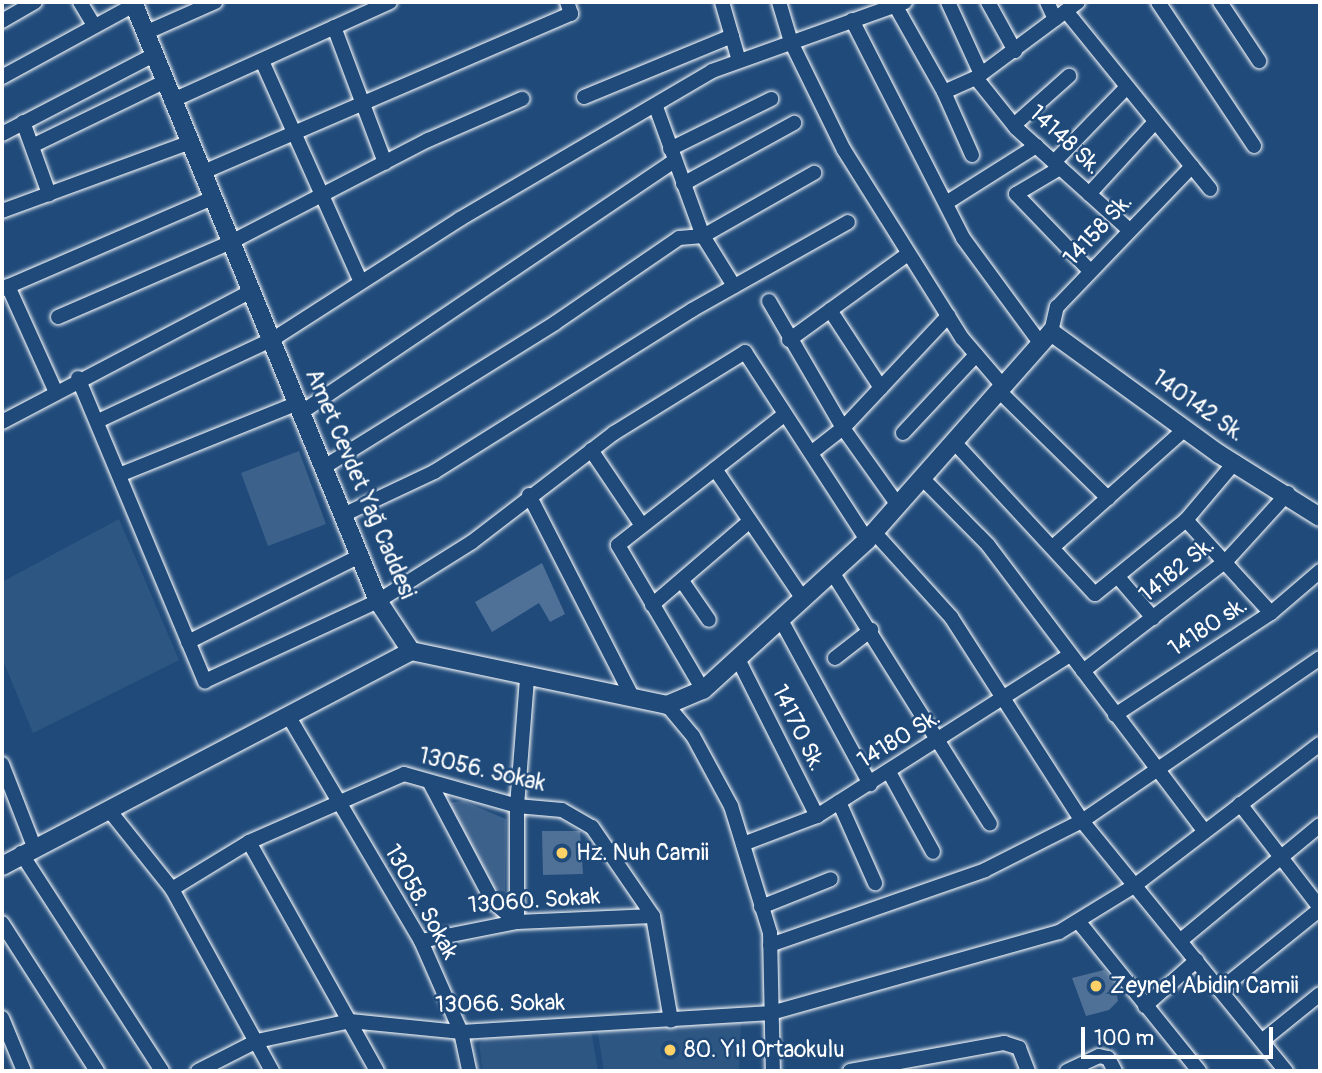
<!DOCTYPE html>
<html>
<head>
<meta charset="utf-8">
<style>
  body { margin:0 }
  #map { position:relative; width:1322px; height:1073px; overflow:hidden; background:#1f4a7a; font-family:Pangolin,sans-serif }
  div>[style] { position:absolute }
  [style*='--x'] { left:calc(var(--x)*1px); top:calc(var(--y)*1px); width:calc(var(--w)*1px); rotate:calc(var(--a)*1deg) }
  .built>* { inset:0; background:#2e5683 }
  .green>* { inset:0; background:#3c618b }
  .building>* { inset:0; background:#507197 }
  .roads { filter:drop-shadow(0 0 2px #fff) drop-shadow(0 0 2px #fff) }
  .minor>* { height:14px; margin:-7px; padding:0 7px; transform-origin:7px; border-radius:7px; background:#1f4a7a }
  .major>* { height:18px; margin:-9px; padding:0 9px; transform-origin:9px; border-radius:9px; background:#1f4a7a }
  .dots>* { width:19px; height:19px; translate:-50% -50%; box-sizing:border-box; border:4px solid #1f4a7a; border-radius:50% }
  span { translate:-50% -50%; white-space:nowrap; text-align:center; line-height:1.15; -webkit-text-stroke:5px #1f4a7a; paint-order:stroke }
  .street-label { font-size:23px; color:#fff }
  .poi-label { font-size:23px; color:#fff }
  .left { translate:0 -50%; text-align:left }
  .frame { position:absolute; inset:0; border:4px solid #fff; pointer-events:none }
  .scale { position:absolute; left:1081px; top:1027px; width:192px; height:32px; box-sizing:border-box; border:4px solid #fff; border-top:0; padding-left:9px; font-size:21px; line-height:24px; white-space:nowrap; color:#fff; -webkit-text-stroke:5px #1f4a7a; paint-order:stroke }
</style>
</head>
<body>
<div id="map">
  <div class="built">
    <div style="clip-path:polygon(119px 519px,179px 660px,33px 733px,2px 658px,2px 582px)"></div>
    <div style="clip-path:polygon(741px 1020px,739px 1071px,604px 1071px,597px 1028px)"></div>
    <div style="clip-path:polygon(591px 1030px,598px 1071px,483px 1071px,479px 1045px,483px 1039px)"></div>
  </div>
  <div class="green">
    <div style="clip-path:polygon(299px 451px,326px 524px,268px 546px,241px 473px)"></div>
    <div style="clip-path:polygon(463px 801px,506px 819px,505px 892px,492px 887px,483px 873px,448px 803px)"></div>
  </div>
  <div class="building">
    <div style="clip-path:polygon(542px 563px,565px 614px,550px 622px,539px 603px,492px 632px,475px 602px)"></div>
    <div style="clip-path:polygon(542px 831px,580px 831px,583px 874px,543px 875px)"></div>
    <div style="clip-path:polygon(1104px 970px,1115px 982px,1118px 1001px,1109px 1010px,1086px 1016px,1072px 978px)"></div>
  </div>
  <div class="roads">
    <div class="minor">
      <div style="--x:80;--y:2;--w:27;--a:59"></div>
      <div style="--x:722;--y:2;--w:61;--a:73.9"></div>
      <div style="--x:779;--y:2;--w:42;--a:73.3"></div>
      <div style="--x:791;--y:42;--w:120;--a:63.9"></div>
      <div style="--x:844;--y:150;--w:222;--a:57.9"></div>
      <div style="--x:962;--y:338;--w:63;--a:49.5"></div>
      <div style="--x:948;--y:2;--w:79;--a:65.4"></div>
      <div style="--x:988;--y:2;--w:56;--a:61.1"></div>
      <div style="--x:1047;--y:2;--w:19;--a:65"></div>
      <div style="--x:1158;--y:2;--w:173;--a:56.3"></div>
      <div style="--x:1220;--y:2;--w:71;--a:56.5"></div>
      <div style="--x:895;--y:5;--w:100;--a:60.6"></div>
      <div style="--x:1066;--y:11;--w:229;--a:51"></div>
      <div style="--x:852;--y:20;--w:245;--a:63"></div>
      <div style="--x:963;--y:238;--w:132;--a:53.7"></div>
      <div style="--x:2;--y:21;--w:38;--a:-30"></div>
      <div style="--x:334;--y:27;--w:145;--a:69.4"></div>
      <div style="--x:145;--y:33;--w:77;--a:-23.9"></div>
      <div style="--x:262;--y:61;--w:242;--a:65.9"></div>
      <div style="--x:2;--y:77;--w:150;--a:-28.6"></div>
      <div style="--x:976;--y:78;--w:64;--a:51.3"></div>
      <div style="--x:1016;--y:128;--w:151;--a:42"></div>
      <div style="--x:584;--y:97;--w:160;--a:-22.4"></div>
      <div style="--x:171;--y:101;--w:240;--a:-24.3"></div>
      <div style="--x:656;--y:107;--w:137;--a:70"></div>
      <div style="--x:703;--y:236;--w:59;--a:58.2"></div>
      <div style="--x:23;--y:122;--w:77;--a:70.1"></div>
      <div style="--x:1014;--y:125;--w:74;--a:-41.7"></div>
      <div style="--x:2;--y:134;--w:171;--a:-27.5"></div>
      <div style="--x:32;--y:146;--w:147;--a:-25.9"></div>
      <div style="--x:670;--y:149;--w:113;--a:-26.3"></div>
      <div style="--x:972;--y:155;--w:69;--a:-114"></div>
      <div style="--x:944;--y:92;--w:35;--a:-24"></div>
      <div style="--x:976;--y:78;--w:127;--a:-36.7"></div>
      <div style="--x:1054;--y:162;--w:103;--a:-45.8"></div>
      <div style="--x:1060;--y:168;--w:51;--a:149.4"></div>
      <div style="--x:1016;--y:194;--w:107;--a:46.1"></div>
      <div style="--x:201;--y:173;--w:403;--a:-23.3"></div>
      <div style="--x:571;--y:14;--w:13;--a:-108"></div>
      <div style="--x:683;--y:184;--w:127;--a:-28.8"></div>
      <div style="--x:1089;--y:194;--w:96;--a:-47.5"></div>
      <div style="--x:946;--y:203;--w:107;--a:-32.3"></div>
      <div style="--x:2;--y:211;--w:198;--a:-20.1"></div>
      <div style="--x:8;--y:286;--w:114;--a:65.7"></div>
      <div style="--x:2;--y:289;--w:229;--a:-23.4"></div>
      <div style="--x:769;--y:301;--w:147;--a:59.8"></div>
      <div style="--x:843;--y:428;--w:95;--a:54.5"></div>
      <div style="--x:830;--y:310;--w:93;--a:56.8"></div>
      <div style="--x:58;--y:317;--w:189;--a:-23.4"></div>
      <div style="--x:231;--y:242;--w:222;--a:-27.4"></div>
      <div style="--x:428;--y:140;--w:103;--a:-23.6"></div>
      <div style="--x:1051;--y:332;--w:26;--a:-77"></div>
      <div style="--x:1057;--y:307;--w:195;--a:-46.2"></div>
      <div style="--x:789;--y:340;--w:147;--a:-35.9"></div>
      <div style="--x:78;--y:378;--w:329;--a:67.3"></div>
      <div style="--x:205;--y:681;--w:191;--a:-24.8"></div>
      <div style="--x:378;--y:601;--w:111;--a:-32.1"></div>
      <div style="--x:472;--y:542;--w:179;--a:-37.5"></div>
      <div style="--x:614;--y:433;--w:154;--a:-31.7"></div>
      <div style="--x:745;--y:352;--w:224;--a:57"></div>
      <div style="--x:999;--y:391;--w:153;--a:44.5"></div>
      <div style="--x:302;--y:412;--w:447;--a:-34"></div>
      <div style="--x:98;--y:421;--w:193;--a:-25.1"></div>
      <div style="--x:273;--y:339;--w:222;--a:-32.7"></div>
      <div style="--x:460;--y:219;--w:292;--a:-30.4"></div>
      <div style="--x:712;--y:71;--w:205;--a:-19.7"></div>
      <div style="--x:2;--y:422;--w:282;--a:-27.7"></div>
      <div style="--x:903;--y:433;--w:107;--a:-46.9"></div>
      <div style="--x:954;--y:442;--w:207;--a:47.2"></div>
      <div style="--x:1095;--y:594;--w:117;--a:-39.1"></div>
      <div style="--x:1186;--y:520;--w:76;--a:-49.8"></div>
      <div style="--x:591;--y:450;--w:89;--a:56"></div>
      <div style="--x:811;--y:453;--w:41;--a:-38"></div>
      <div style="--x:843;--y:428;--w:154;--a:-46.8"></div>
      <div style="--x:324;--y:467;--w:272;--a:-31.9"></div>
      <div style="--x:555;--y:323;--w:150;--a:-34.4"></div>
      <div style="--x:679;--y:238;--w:24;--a:-5"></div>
      <div style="--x:703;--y:236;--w:128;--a:-29.6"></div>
      <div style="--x:715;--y:469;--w:157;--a:55.9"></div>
      <div style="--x:119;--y:475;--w:193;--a:-21.9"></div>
      <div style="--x:922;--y:478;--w:94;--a:45.4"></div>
      <div style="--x:988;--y:545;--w:358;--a:52.9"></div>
      <div style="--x:529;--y:495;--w:228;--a:62.9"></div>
      <div style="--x:343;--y:515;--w:101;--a:-25.3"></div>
      <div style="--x:434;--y:472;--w:305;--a:-32.1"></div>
      <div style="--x:692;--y:310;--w:179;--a:-29.4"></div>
      <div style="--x:1186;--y:520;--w:126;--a:47.6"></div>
      <div style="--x:874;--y:532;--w:115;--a:47.8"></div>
      <div style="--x:951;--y:617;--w:242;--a:57.3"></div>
      <div style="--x:1082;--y:821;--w:323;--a:50.8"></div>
      <div style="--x:1054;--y:546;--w:176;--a:-41.8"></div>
      <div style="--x:832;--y:572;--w:297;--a:57.9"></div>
      <div style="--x:1118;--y:577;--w:54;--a:49.5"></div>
      <div style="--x:682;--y:581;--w:47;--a:55.3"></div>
      <div style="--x:652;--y:605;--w:129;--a:-40.6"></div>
      <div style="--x:781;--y:620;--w:187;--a:61.5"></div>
      <div style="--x:188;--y:642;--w:192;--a:-26.6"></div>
      <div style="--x:835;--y:658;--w:46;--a:-37.9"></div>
      <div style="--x:738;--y:659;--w:176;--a:63.3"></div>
      <div style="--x:1083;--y:671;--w:180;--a:-37.6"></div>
      <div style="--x:1226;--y:561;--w:92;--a:-47.6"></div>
      <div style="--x:703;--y:690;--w:168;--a:-120.4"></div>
      <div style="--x:618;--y:545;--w:212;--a:-38.1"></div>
      <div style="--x:667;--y:705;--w:40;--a:50"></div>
      <div style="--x:693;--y:736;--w:80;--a:61.5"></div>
      <div style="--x:731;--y:806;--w:133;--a:72.9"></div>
      <div style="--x:770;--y:933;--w:138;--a:88.8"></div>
      <div style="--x:1115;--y:715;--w:186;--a:-33.2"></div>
      <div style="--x:1271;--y:613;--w:65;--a:-40.6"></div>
      <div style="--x:289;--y:717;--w:260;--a:59.5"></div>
      <div style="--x:421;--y:941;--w:99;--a:66.3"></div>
      <div style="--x:461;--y:1032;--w:40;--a:78"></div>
      <div style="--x:2;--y:764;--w:91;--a:68.8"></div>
      <div style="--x:889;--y:772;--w:91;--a:61.2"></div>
      <div style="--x:430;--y:783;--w:135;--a:62.1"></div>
      <div style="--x:493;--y:902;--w:31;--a:40"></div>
      <div style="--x:839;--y:802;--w:89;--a:66"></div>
      <div style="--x:1240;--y:804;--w:131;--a:52.4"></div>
      <div style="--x:109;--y:810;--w:101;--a:51.4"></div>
      <div style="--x:172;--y:889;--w:208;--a:61.2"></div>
      <div style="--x:249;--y:842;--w:262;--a:60.8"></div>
      <div style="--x:743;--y:844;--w:79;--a:-20.7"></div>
      <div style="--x:817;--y:816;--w:300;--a:-32.5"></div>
      <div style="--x:21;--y:853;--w:260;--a:57.1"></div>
      <div style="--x:172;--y:889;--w:90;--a:-31.4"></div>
      <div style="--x:249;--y:842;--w:169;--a:-23.7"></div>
      <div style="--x:404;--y:774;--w:117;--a:15.8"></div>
      <div style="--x:517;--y:806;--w:45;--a:5.1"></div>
      <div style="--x:562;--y:810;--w:34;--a:30"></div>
      <div style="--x:592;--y:827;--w:108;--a:55.6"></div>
      <div style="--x:653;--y:916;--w:106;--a:80.2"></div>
      <div style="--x:761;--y:907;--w:75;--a:-21.8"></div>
      <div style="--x:1078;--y:921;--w:193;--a:51.1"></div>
      <div style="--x:517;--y:922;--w:116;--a:-90"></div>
      <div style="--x:517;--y:806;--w:128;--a:-85.5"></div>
      <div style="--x:2;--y:923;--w:176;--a:57.3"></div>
      <div style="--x:1181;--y:940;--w:180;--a:-39.6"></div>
      <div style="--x:421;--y:941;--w:98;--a:-11.2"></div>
      <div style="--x:517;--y:922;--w:136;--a:-2.5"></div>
      <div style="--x:770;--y:945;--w:228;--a:-19.2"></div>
      <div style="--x:985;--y:870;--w:109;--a:-26.8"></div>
      <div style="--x:1082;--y:821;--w:288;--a:-34.4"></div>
      <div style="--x:1221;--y:989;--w:127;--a:-38.9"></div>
      <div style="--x:1145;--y:1006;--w:69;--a:-41.5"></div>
      <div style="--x:2;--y:1018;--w:57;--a:67.5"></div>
      <div style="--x:1263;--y:1040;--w:73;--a:-38.9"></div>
      <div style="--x:198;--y:1071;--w:66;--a:-27"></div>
      <div style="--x:257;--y:1041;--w:95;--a:-12.1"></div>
      <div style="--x:350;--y:1021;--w:112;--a:5.7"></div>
      <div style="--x:461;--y:1032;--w:311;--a:-3.5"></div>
      <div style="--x:771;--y:1013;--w:299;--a:-15.7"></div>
      <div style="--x:1059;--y:932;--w:88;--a:-31.5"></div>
      <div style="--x:1134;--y:886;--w:234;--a:-37.4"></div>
      <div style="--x:850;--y:1071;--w:157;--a:-10.3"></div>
      <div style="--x:1004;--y:1043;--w:16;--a:18"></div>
      <div style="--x:1019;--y:1048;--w:25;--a:69"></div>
      <div style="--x:1067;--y:1071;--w:35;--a:-25"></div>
      <div style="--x:1099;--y:1056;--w:9;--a:13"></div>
      <div style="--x:1108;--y:1058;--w:15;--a:62"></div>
    </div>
    <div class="major">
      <div style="--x:133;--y:2;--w:647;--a:67.75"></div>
      <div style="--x:378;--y:601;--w:60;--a:56.6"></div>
      <div style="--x:411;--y:651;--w:262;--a:11.9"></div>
      <div style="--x:667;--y:705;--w:39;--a:-23"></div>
      <div style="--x:703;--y:690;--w:222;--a:-42.4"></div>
      <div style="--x:867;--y:540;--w:278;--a:-48.5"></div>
      <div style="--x:1051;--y:332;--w:208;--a:36"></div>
      <div style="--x:1219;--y:454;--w:119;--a:32"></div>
      <div style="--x:2;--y:866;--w:462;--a:-27.7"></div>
    </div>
  </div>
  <div class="dots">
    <div style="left:562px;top:853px;background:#ffd166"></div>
    <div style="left:1096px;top:986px;background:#ffd166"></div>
    <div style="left:670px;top:1050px;background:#ffd166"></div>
  </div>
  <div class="street-label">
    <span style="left:1065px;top:140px;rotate:43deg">14148 Sk.</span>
    <span style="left:1098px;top:230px;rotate:-47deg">14158 Sk.</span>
    <span style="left:1198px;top:406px;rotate:35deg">140142 Sk.</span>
    <span style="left:360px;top:484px;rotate:67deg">Amet Cevdet Yağ Caddesi</span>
    <span style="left:1177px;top:570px;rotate:-39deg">14182 Sk.</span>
    <span style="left:1208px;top:627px;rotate:-33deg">14180 sk.</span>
    <span style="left:798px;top:728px;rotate:64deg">14170 Sk.</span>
    <span style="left:899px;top:739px;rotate:-31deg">14180 Sk.</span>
    <span style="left:482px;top:770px;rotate:13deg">13056. Sokak</span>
    <span style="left:534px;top:901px;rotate:-4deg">13060. Sokak</span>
    <span style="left:421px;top:902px;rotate:61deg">13058. Sokak</span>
    <span style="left:500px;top:1004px;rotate:-1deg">13066. Sokak</span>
  </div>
  <div class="poi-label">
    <span class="left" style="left:576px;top:853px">Hz. Nuh Camii</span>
    <span class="left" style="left:1110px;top:986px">Zeynel Abidin Camii</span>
    <span class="left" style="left:684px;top:1050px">80. Yıl Ortaokulu</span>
  </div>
  <div class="frame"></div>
  <div class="scale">100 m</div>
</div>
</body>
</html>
